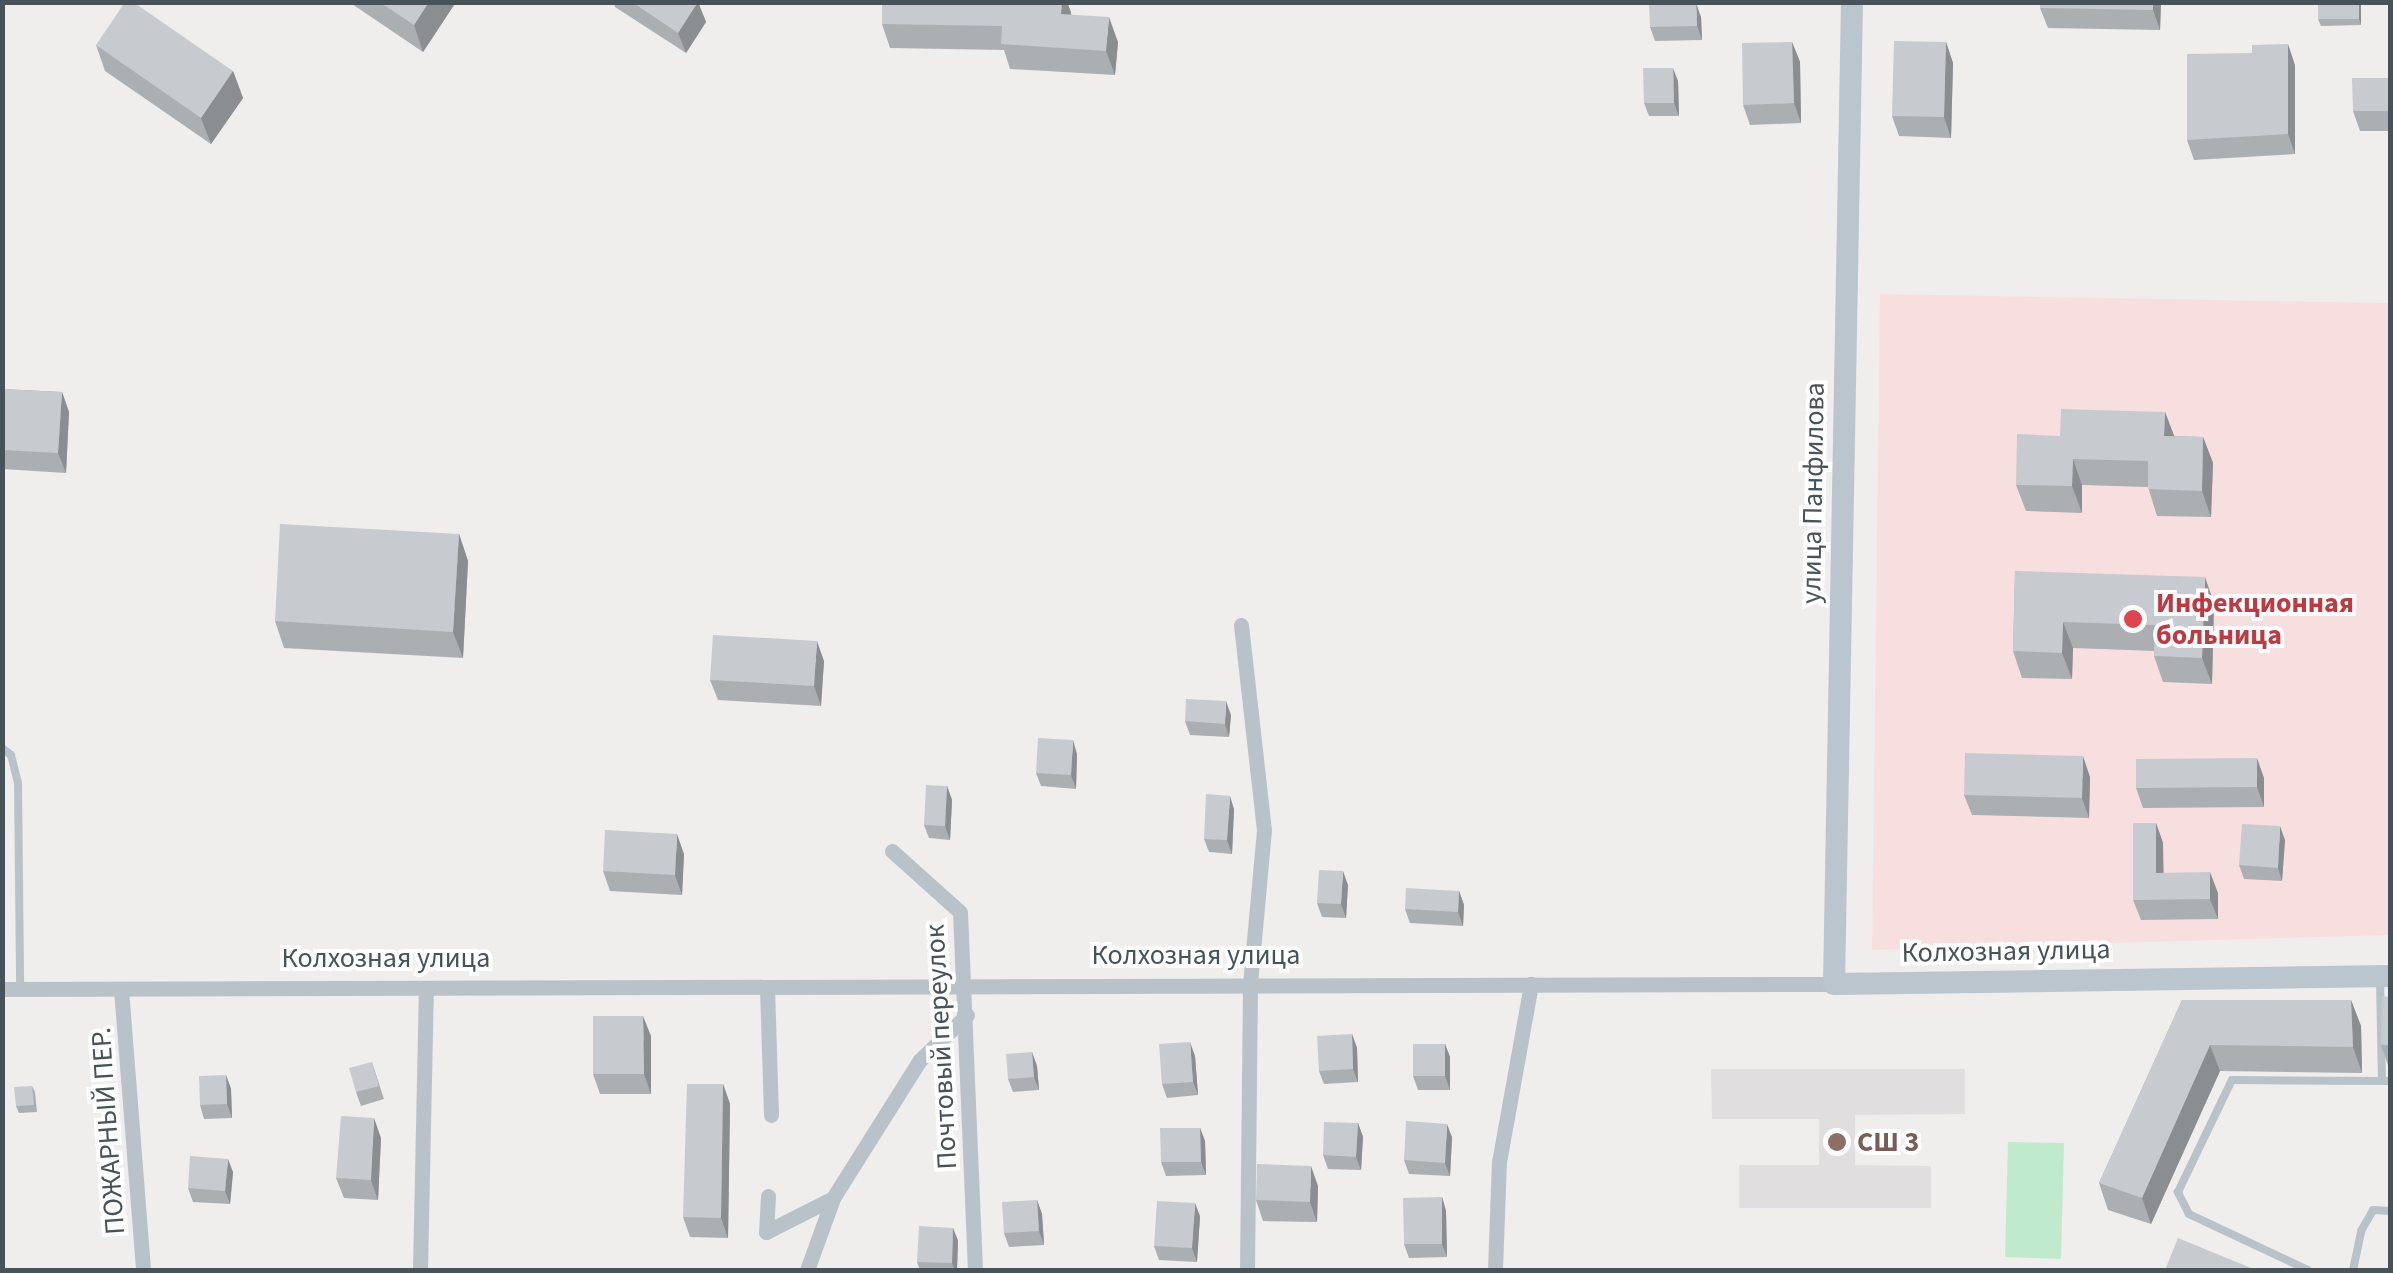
<!DOCTYPE html>
<html>
<head>
<meta charset="utf-8">
<style>
  body { margin:0 }
  #map { position:relative; width:2393px; height:1273px; overflow:hidden; background:#f0eded; font-family:"Source Sans 3",sans-serif }
  div>[style] { position:absolute }
  [style*='--x'] { left:calc(var(--x)*1px); top:calc(var(--y)*1px); width:calc(var(--w)*1px); rotate:calc(var(--a)*1deg) }
  .education>* { inset:0; background:#e1dedf }
  .medical>* { inset:0; background:#f8dfdf }
  .green>* { inset:0; background:#bfeacc }
  .lane>* { height:8px; margin:-4px; padding:0 4px; transform-origin:4px; border-radius:4px; background:#bac2c9 }
  .street>* { height:15px; margin:-7.5px; padding:0 7.5px; transform-origin:7.5px; border-radius:7.5px; background:#bac2c9 }
  .secondary>* { height:22px; margin:-11px; padding:0 11px; transform-origin:11px; border-radius:11px; background:#bac5cd }
  .wall>* { inset:0; background:#abafb2 }
  .shaded-wall>* { inset:0; background:#8b8e91 }
  .building>* { inset:0; background:#c7cbcf }
  .dots>* { width:28px; height:28px; translate:-50% -50%; box-sizing:border-box; border:5px solid #fff; border-radius:50% }
  span { translate:-50% -50%; white-space:nowrap; text-align:center; line-height:1.15; -webkit-text-stroke:8px #fff; paint-order:stroke }
  .street-label { font-size:28px; color:#475259 }
  .health-label { font-size:28px; color:#be3a42; font-weight:700 }
  .left { translate:0 -50%; text-align:left }
  .education-label { font-size:28px; color:#785e54; font-weight:700 }
  .frame { position:absolute; inset:0; border:5px solid #475259; pointer-events:none }
</style>
</head>
<body>
<div id="map">
  <div class="education">
    <div style="clip-path:polygon(1711px 1069px,1965px 1069px,1965px 1114px,1855px 1115px,1855px 1165px,1931px 1166px,1931px 1208px,1739px 1208px,1739px 1165px,1819px 1165px,1819px 1119px,1712px 1119px)"></div>
  </div>
  <div class="medical">
    <div style="clip-path:polygon(1880px 294px,2390px 303px,2390px 935px,1872px 950px)"></div>
  </div>
  <div class="green">
    <div style="clip-path:polygon(2008px 1142px,2064px 1143px,2061px 1259px,2005px 1257px)"></div>
  </div>
  <div class="lane">
    <div style="--x:2;--y:748;--w:11;--a:38"></div>
    <div style="--x:11;--y:755;--w:29;--a:76"></div>
    <div style="--x:18;--y:783;--w:206;--a:89.4"></div>
    <div style="--x:2380;--y:980;--w:101;--a:88.9"></div>
    <div style="--x:2308;--y:1270;--w:132;--a:-154.8"></div>
    <div style="--x:2189;--y:1214;--w:25;--a:-117"></div>
    <div style="--x:2178;--y:1192;--w:124;--a:-64.3"></div>
    <div style="--x:2232;--y:1080;--w:158;--a:0.4"></div>
    <div style="--x:2353;--y:1270;--w:40;--a:-78"></div>
    <div style="--x:2361;--y:1231;--w:24;--a:-60"></div>
    <div style="--x:2373;--y:1210;--w:17;--a:3"></div>
  </div>
  <div class="street">
    <div style="--x:1241;--y:625;--w:206;--a:83.6"></div>
    <div style="--x:1264;--y:830;--w:156;--a:95.2"></div>
    <div style="--x:1250;--y:985;--w:285;--a:90.6"></div>
    <div style="--x:892;--y:851;--w:91;--a:41.9"></div>
    <div style="--x:960;--y:912;--w:358;--a:87.6"></div>
    <div style="--x:767;--y:987;--w:128;--a:88.2"></div>
    <div style="--x:2;--y:989;--w:1832;--a:-0.16"></div>
    <div style="--x:121;--y:989;--w:282;--a:85.5"></div>
    <div style="--x:768;--y:1196;--w:36;--a:93"></div>
    <div style="--x:766;--y:1232;--w:75;--a:-26.9"></div>
    <div style="--x:833;--y:1198;--w:163;--a:-57.8"></div>
    <div style="--x:920;--y:1060;--w:65;--a:-43.8"></div>
    <div style="--x:420;--y:1270;--w:282;--a:-88.8"></div>
    <div style="--x:807;--y:1270;--w:77;--a:-70.1"></div>
    <div style="--x:1495;--y:1270;--w:108;--a:-87.9"></div>
    <div style="--x:1499;--y:1162;--w:181;--a:-79.8"></div>
  </div>
  <div class="secondary">
    <div style="--x:1852;--y:2;--w:982;--a:91.05"></div>
    <div style="--x:1834;--y:984;--w:556;--a:-0.82"></div>
  </div>
  <div class="wall">
    <div style="clip-path:polygon(349px 2px,456px 2px,423px 52px)"></div>
    <div style="clip-path:polygon(614px 2px,698px 2px,706px 22px,686px 53px,615px 7px)"></div>
    <div style="clip-path:polygon(882px 2px,1067px 2px,1071px 14px,1118px 42px,1115px 75px,1010px 69px,1004px 50px,890px 48px,882px 24px)"></div>
    <div style="clip-path:polygon(2040px 2px,2161px 2px,2160px 30px,2048px 28px,2040px 8px)"></div>
    <div style="clip-path:polygon(2361px 2px,2361px 25px,2321px 26px,2318px 19px)"></div>
    <div style="clip-path:polygon(1701px 17px,1702px 40px,1655px 41px,1650px 27px)"></div>
    <div style="clip-path:polygon(1792px 42px,1800px 62px,1801px 123px,1750px 125px,1743px 105px)"></div>
    <div style="clip-path:polygon(1946px 42px,1953px 63px,1951px 138px,1899px 136px,1892px 116px)"></div>
    <div style="clip-path:polygon(96px 45px,233px 71px,243px 98px,211px 144px,105px 71px)"></div>
    <div style="clip-path:polygon(2295px 65px,2295px 154px,2194px 160px,2187px 140px)"></div>
    <div style="clip-path:polygon(2390px 78px,2390px 131px,2360px 131px,2353px 111px)"></div>
    <div style="clip-path:polygon(1678px 81px,1679px 116px,1649px 116px,1644px 103px)"></div>
    <div style="clip-path:polygon(2px 389px,62px 392px,69px 412px,66px 473px,2px 469px)"></div>
    <div style="clip-path:polygon(2165px 412px,2174px 436px,2203px 437px,2213px 463px,2211px 517px,2157px 516px,2148px 487px,2082px 485px,2082px 513px,2026px 511px,2016px 485px,2060px 436px)"></div>
    <div style="clip-path:polygon(459px 534px,468px 561px,463px 658px,284px 648px,275px 621px)"></div>
    <div style="clip-path:polygon(2015px 571px,2214px 603px,2212px 684px,2163px 682px,2154px 656px,2154px 651px,2073px 648px,2072px 679px,2022px 678px,2013px 651px)"></div>
    <div style="clip-path:polygon(824px 661px,821px 706px,718px 700px,710px 680px)"></div>
    <div style="clip-path:polygon(1231px 715px,1229px 737px,1190px 735px,1185px 721px)"></div>
    <div style="clip-path:polygon(1077px 754px,1076px 789px,1041px 786px,1036px 773px)"></div>
    <div style="clip-path:polygon(2090px 777px,2089px 818px,1972px 815px,1964px 795px)"></div>
    <div style="clip-path:polygon(2264px 778px,2264px 807px,2143px 808px,2136px 788px)"></div>
    <div style="clip-path:polygon(947px 786px,952px 800px,950px 840px,929px 838px,924px 825px)"></div>
    <div style="clip-path:polygon(1234px 809px,1232px 854px,1209px 852px,1204px 839px)"></div>
    <div style="clip-path:polygon(2156px 823px,2163px 843px,2163px 873px,2218px 893px,2218px 919px,2141px 920px,2133px 900px)"></div>
    <div style="clip-path:polygon(2285px 840px,2282px 881px,2244px 879px,2239px 865px)"></div>
    <div style="clip-path:polygon(684px 854px,682px 895px,610px 891px,603px 871px)"></div>
    <div style="clip-path:polygon(1348px 885px,1346px 918px,1322px 917px,1317px 903px)"></div>
    <div style="clip-path:polygon(1459px 891px,1464px 905px,1463px 926px,1410px 923px,1405px 909px)"></div>
    <div style="clip-path:polygon(2390px 997px,2390px 1071px,2381px 1045px)"></div>
    <div style="clip-path:polygon(2182px 1000px,2351px 1000px,2361px 1026px,2362px 1073px,2220px 1071px,2151px 1224px,2108px 1210px,2099px 1183px)"></div>
    <div style="clip-path:polygon(1352px 1034px,1357px 1048px,1358px 1082px,1324px 1084px,1319px 1071px)"></div>
    <div style="clip-path:polygon(651px 1036px,651px 1094px,600px 1094px,593px 1074px)"></div>
    <div style="clip-path:polygon(1445px 1044px,1450px 1057px,1450px 1090px,1418px 1090px,1413px 1076px)"></div>
    <div style="clip-path:polygon(1032px 1052px,1037px 1066px,1039px 1090px,1013px 1092px,1008px 1079px)"></div>
    <div style="clip-path:polygon(1195px 1056px,1198px 1095px,1167px 1098px,1162px 1084px)"></div>
    <div style="clip-path:polygon(372px 1062px,384px 1099px,361px 1106px,356px 1092px)"></div>
    <div style="clip-path:polygon(226px 1075px,231px 1089px,232px 1118px,204px 1119px,200px 1105px)"></div>
    <div style="clip-path:polygon(723px 1084px,730px 1104px,728px 1238px,690px 1237px,683px 1217px)"></div>
    <div style="clip-path:polygon(32px 1086px,35px 1092px,37px 1112px,19px 1113px,16px 1106px)"></div>
    <div style="clip-path:polygon(1358px 1123px,1363px 1137px,1361px 1170px,1328px 1169px,1323px 1155px)"></div>
    <div style="clip-path:polygon(1200px 1128px,1205px 1141px,1206px 1175px,1166px 1176px,1161px 1162px)"></div>
    <div style="clip-path:polygon(1452px 1137px,1450px 1176px,1409px 1174px,1404px 1160px)"></div>
    <div style="clip-path:polygon(381px 1138px,378px 1200px,344px 1198px,336px 1178px)"></div>
    <div style="clip-path:polygon(233px 1172px,230px 1204px,193px 1202px,188px 1188px)"></div>
    <div style="clip-path:polygon(1318px 1186px,1317px 1222px,1263px 1221px,1256px 1200px)"></div>
    <div style="clip-path:polygon(1442px 1197px,1446px 1211px,1447px 1257px,1409px 1258px,1404px 1244px)"></div>
    <div style="clip-path:polygon(1037px 1200px,1042px 1214px,1044px 1245px,1009px 1247px,1004px 1233px)"></div>
    <div style="clip-path:polygon(1200px 1216px,1197px 1262px,1159px 1260px,1154px 1246px)"></div>
    <div style="clip-path:polygon(953px 1228px,958px 1241px,957px 1270px,920px 1270px,917px 1262px)"></div>
  </div>
  <div class="shaded-wall">
    <div style="clip-path:polygon(429px 2px,456px 2px,423px 52px,414px 25px)"></div>
    <div style="clip-path:polygon(698px 2px,706px 22px,686px 53px,678px 33px)"></div>
    <div style="clip-path:polygon(1062px 2px,1067px 2px,1071px 12px,1070px 38px,1061px 14px)"></div>
    <div style="clip-path:polygon(2153px 2px,2161px 2px,2160px 30px,2153px 10px)"></div>
    <div style="clip-path:polygon(2359px 2px,2361px 2px,2361px 25px,2359px 19px)"></div>
    <div style="clip-path:polygon(1696px 3px,1701px 17px,1702px 40px,1697px 26px)"></div>
    <div style="clip-path:polygon(1109px 17px,1118px 42px,1115px 75px,1106px 51px)"></div>
    <div style="clip-path:polygon(1792px 42px,1800px 62px,1801px 123px,1794px 103px)"></div>
    <div style="clip-path:polygon(1946px 42px,1953px 63px,1951px 138px,1944px 117px)"></div>
    <div style="clip-path:polygon(2288px 44px,2295px 65px,2295px 154px,2288px 134px)"></div>
    <div style="clip-path:polygon(1673px 68px,1678px 81px,1679px 116px,1674px 103px)"></div>
    <div style="clip-path:polygon(233px 71px,243px 98px,211px 144px,201px 118px)"></div>
    <div style="clip-path:polygon(62px 392px,69px 412px,66px 473px,58px 453px)"></div>
    <div style="clip-path:polygon(2165px 412px,2175px 438px,2164px 436px)"></div>
    <div style="clip-path:polygon(2203px 437px,2213px 463px,2211px 517px,2202px 491px)"></div>
    <div style="clip-path:polygon(2073px 459px,2082px 485px,2082px 513px,2072px 486px)"></div>
    <div style="clip-path:polygon(459px 534px,468px 561px,463px 658px,453px 632px)"></div>
    <div style="clip-path:polygon(2205px 577px,2214px 603px,2212px 684px,2202px 658px)"></div>
    <div style="clip-path:polygon(2063px 622px,2073px 648px,2072px 679px,2062px 653px)"></div>
    <div style="clip-path:polygon(817px 641px,824px 661px,821px 706px,814px 686px)"></div>
    <div style="clip-path:polygon(1226px 701px,1231px 715px,1229px 737px,1225px 724px)"></div>
    <div style="clip-path:polygon(1073px 740px,1077px 754px,1076px 789px,1071px 775px)"></div>
    <div style="clip-path:polygon(2083px 756px,2090px 777px,2089px 818px,2082px 798px)"></div>
    <div style="clip-path:polygon(2257px 758px,2264px 778px,2264px 807px,2257px 787px)"></div>
    <div style="clip-path:polygon(947px 786px,952px 800px,950px 840px,945px 826px)"></div>
    <div style="clip-path:polygon(1230px 796px,1234px 809px,1232px 854px,1227px 840px)"></div>
    <div style="clip-path:polygon(2156px 823px,2163px 843px,2164px 893px,2156px 873px)"></div>
    <div style="clip-path:polygon(2280px 826px,2285px 840px,2282px 881px,2278px 868px)"></div>
    <div style="clip-path:polygon(677px 834px,684px 854px,682px 895px,675px 875px)"></div>
    <div style="clip-path:polygon(1343px 871px,1348px 885px,1346px 918px,1341px 904px)"></div>
    <div style="clip-path:polygon(2210px 872px,2218px 893px,2218px 919px,2210px 899px)"></div>
    <div style="clip-path:polygon(1459px 891px,1464px 905px,1463px 926px,1458px 912px)"></div>
    <div style="clip-path:polygon(2351px 1000px,2361px 1026px,2362px 1073px,2353px 1047px)"></div>
    <div style="clip-path:polygon(643px 1016px,651px 1036px,651px 1094px,644px 1074px)"></div>
    <div style="clip-path:polygon(1352px 1034px,1357px 1048px,1358px 1082px,1353px 1069px)"></div>
    <div style="clip-path:polygon(1190px 1042px,1195px 1056px,1198px 1095px,1193px 1082px)"></div>
    <div style="clip-path:polygon(1445px 1044px,1450px 1057px,1450px 1090px,1445px 1076px)"></div>
    <div style="clip-path:polygon(2210px 1045px,2220px 1071px,2151px 1224px,2142px 1198px)"></div>
    <div style="clip-path:polygon(1032px 1052px,1037px 1066px,1039px 1090px,1034px 1077px)"></div>
    <div style="clip-path:polygon(226px 1075px,231px 1089px,232px 1118px,227px 1104px)"></div>
    <div style="clip-path:polygon(723px 1084px,730px 1104px,728px 1238px,721px 1218px)"></div>
    <div style="clip-path:polygon(374px 1118px,381px 1138px,378px 1200px,371px 1180px)"></div>
    <div style="clip-path:polygon(1358px 1123px,1363px 1137px,1361px 1170px,1356px 1157px)"></div>
    <div style="clip-path:polygon(1447px 1124px,1452px 1137px,1450px 1176px,1445px 1163px)"></div>
    <div style="clip-path:polygon(1200px 1128px,1205px 1141px,1206px 1175px,1201px 1162px)"></div>
    <div style="clip-path:polygon(228px 1159px,233px 1172px,230px 1204px,225px 1191px)"></div>
    <div style="clip-path:polygon(1311px 1166px,1318px 1186px,1317px 1222px,1310px 1202px)"></div>
    <div style="clip-path:polygon(1442px 1197px,1446px 1211px,1447px 1257px,1442px 1244px)"></div>
    <div style="clip-path:polygon(1037px 1200px,1042px 1214px,1044px 1245px,1039px 1231px)"></div>
    <div style="clip-path:polygon(1195px 1203px,1200px 1216px,1197px 1262px,1192px 1248px)"></div>
    <div style="clip-path:polygon(953px 1228px,958px 1241px,957px 1270px,955px 1270px,952px 1263px)"></div>
  </div>
  <div class="building">
    <div style="clip-path:polygon(125px 2px,133px 2px,233px 71px,201px 118px,96px 45px)"></div>
    <div style="clip-path:polygon(379px 2px,429px 2px,414px 25px)"></div>
    <div style="clip-path:polygon(632px 2px,698px 2px,678px 33px)"></div>
    <div style="clip-path:polygon(882px 2px,1062px 2px,1061px 14px,1109px 17px,1106px 51px,1001px 44px,1002px 26px,882px 24px)"></div>
    <div style="clip-path:polygon(2040px 2px,2153px 2px,2153px 10px,2040px 8px)"></div>
    <div style="clip-path:polygon(2318px 2px,2359px 2px,2359px 19px,2318px 19px)"></div>
    <div style="clip-path:polygon(1696px 3px,1697px 26px,1650px 27px,1649px 4px)"></div>
    <div style="clip-path:polygon(1894px 41px,1946px 42px,1944px 117px,1892px 116px)"></div>
    <div style="clip-path:polygon(1792px 42px,1794px 103px,1743px 105px,1742px 43px)"></div>
    <div style="clip-path:polygon(2288px 44px,2288px 134px,2187px 140px,2187px 54px,2252px 53px,2252px 45px)"></div>
    <div style="clip-path:polygon(1643px 68px,1673px 68px,1674px 103px,1644px 103px)"></div>
    <div style="clip-path:polygon(2352px 78px,2390px 78px,2390px 111px,2353px 111px)"></div>
    <div style="clip-path:polygon(2px 389px,62px 392px,58px 453px,2px 450px)"></div>
    <div style="clip-path:polygon(2061px 409px,2165px 412px,2164px 436px,2203px 437px,2202px 491px,2148px 489px,2148px 461px,2073px 459px,2072px 486px,2016px 485px,2017px 434px,2060px 436px)"></div>
    <div style="clip-path:polygon(280px 524px,459px 534px,453px 632px,275px 621px)"></div>
    <div style="clip-path:polygon(2015px 571px,2205px 577px,2202px 658px,2154px 656px,2155px 625px,2063px 622px,2062px 653px,2013px 651px)"></div>
    <div style="clip-path:polygon(713px 635px,817px 641px,814px 686px,710px 680px)"></div>
    <div style="clip-path:polygon(1186px 699px,1226px 701px,1225px 724px,1185px 721px)"></div>
    <div style="clip-path:polygon(1038px 738px,1073px 740px,1071px 775px,1036px 773px)"></div>
    <div style="clip-path:polygon(1965px 753px,2083px 756px,2082px 798px,1964px 795px)"></div>
    <div style="clip-path:polygon(2257px 758px,2257px 787px,2136px 788px,2136px 759px)"></div>
    <div style="clip-path:polygon(926px 785px,947px 786px,945px 826px,924px 825px)"></div>
    <div style="clip-path:polygon(1206px 794px,1230px 796px,1227px 840px,1204px 839px)"></div>
    <div style="clip-path:polygon(2133px 823px,2156px 823px,2156px 873px,2210px 872px,2210px 899px,2133px 900px)"></div>
    <div style="clip-path:polygon(2242px 824px,2280px 826px,2278px 868px,2239px 865px)"></div>
    <div style="clip-path:polygon(605px 830px,677px 834px,675px 875px,603px 871px)"></div>
    <div style="clip-path:polygon(1319px 870px,1343px 871px,1341px 904px,1317px 903px)"></div>
    <div style="clip-path:polygon(1406px 888px,1459px 891px,1458px 912px,1405px 909px)"></div>
    <div style="clip-path:polygon(2382px 996px,2390px 997px,2390px 1045px,2381px 1045px)"></div>
    <div style="clip-path:polygon(2182px 1000px,2351px 1000px,2353px 1047px,2210px 1045px,2142px 1198px,2099px 1183px)"></div>
    <div style="clip-path:polygon(593px 1016px,643px 1016px,644px 1074px,593px 1074px)"></div>
    <div style="clip-path:polygon(1352px 1034px,1353px 1069px,1319px 1071px,1317px 1036px)"></div>
    <div style="clip-path:polygon(1190px 1042px,1193px 1082px,1162px 1084px,1159px 1044px)"></div>
    <div style="clip-path:polygon(1413px 1044px,1445px 1044px,1445px 1076px,1413px 1076px)"></div>
    <div style="clip-path:polygon(1032px 1052px,1034px 1077px,1008px 1079px,1006px 1054px)"></div>
    <div style="clip-path:polygon(372px 1062px,379px 1086px,356px 1092px,349px 1068px)"></div>
    <div style="clip-path:polygon(226px 1075px,227px 1104px,200px 1105px,199px 1076px)"></div>
    <div style="clip-path:polygon(687px 1084px,723px 1084px,721px 1218px,683px 1217px)"></div>
    <div style="clip-path:polygon(32px 1086px,34px 1105px,16px 1106px,14px 1087px)"></div>
    <div style="clip-path:polygon(341px 1116px,374px 1118px,371px 1180px,336px 1178px)"></div>
    <div style="clip-path:polygon(1406px 1121px,1447px 1124px,1445px 1163px,1404px 1160px)"></div>
    <div style="clip-path:polygon(1324px 1122px,1358px 1123px,1356px 1157px,1323px 1155px)"></div>
    <div style="clip-path:polygon(1160px 1128px,1200px 1128px,1201px 1162px,1161px 1162px)"></div>
    <div style="clip-path:polygon(190px 1156px,228px 1159px,225px 1191px,188px 1188px)"></div>
    <div style="clip-path:polygon(1257px 1164px,1311px 1166px,1310px 1202px,1256px 1200px)"></div>
    <div style="clip-path:polygon(1442px 1197px,1442px 1244px,1404px 1244px,1403px 1198px)"></div>
    <div style="clip-path:polygon(1037px 1200px,1039px 1231px,1004px 1233px,1002px 1202px)"></div>
    <div style="clip-path:polygon(1157px 1201px,1195px 1203px,1192px 1248px,1154px 1246px)"></div>
    <div style="clip-path:polygon(919px 1226px,953px 1228px,952px 1263px,917px 1262px)"></div>
    <div style="clip-path:polygon(2178px 1238px,2256px 1270px,2165px 1270px)"></div>
  </div>
  <div class="dots">
    <div style="left:2133px;top:619px;background:#e0444e"></div>
    <div style="left:1837px;top:1142px;background:#8d6e63"></div>
  </div>
  <div class="street-label">
    <span style="left:1813px;top:493px;rotate:-89deg">улица Панфилова</span>
    <span style="left:2006px;top:951px;rotate:-1deg">Колхозная улица</span>
    <span style="left:1196px;top:955px">Колхозная улица</span>
    <span style="left:386px;top:958px">Колхозная улица</span>
    <span style="left:941px;top:1047px;rotate:-93deg">Почтовый переулок</span>
    <span style="left:108px;top:1131px;rotate:-94deg">ПОЖАРНЫЙ ПЕР.</span>
  </div>
  <div class="health-label">
    <span class="left" style="left:2156px;top:619px">Инфекционная<br>больница</span>
  </div>
  <div class="education-label">
    <span class="left" style="left:1857px;top:1142px">СШ 3</span>
  </div>
  <div class="frame"></div>
</div>
</body>
</html>
